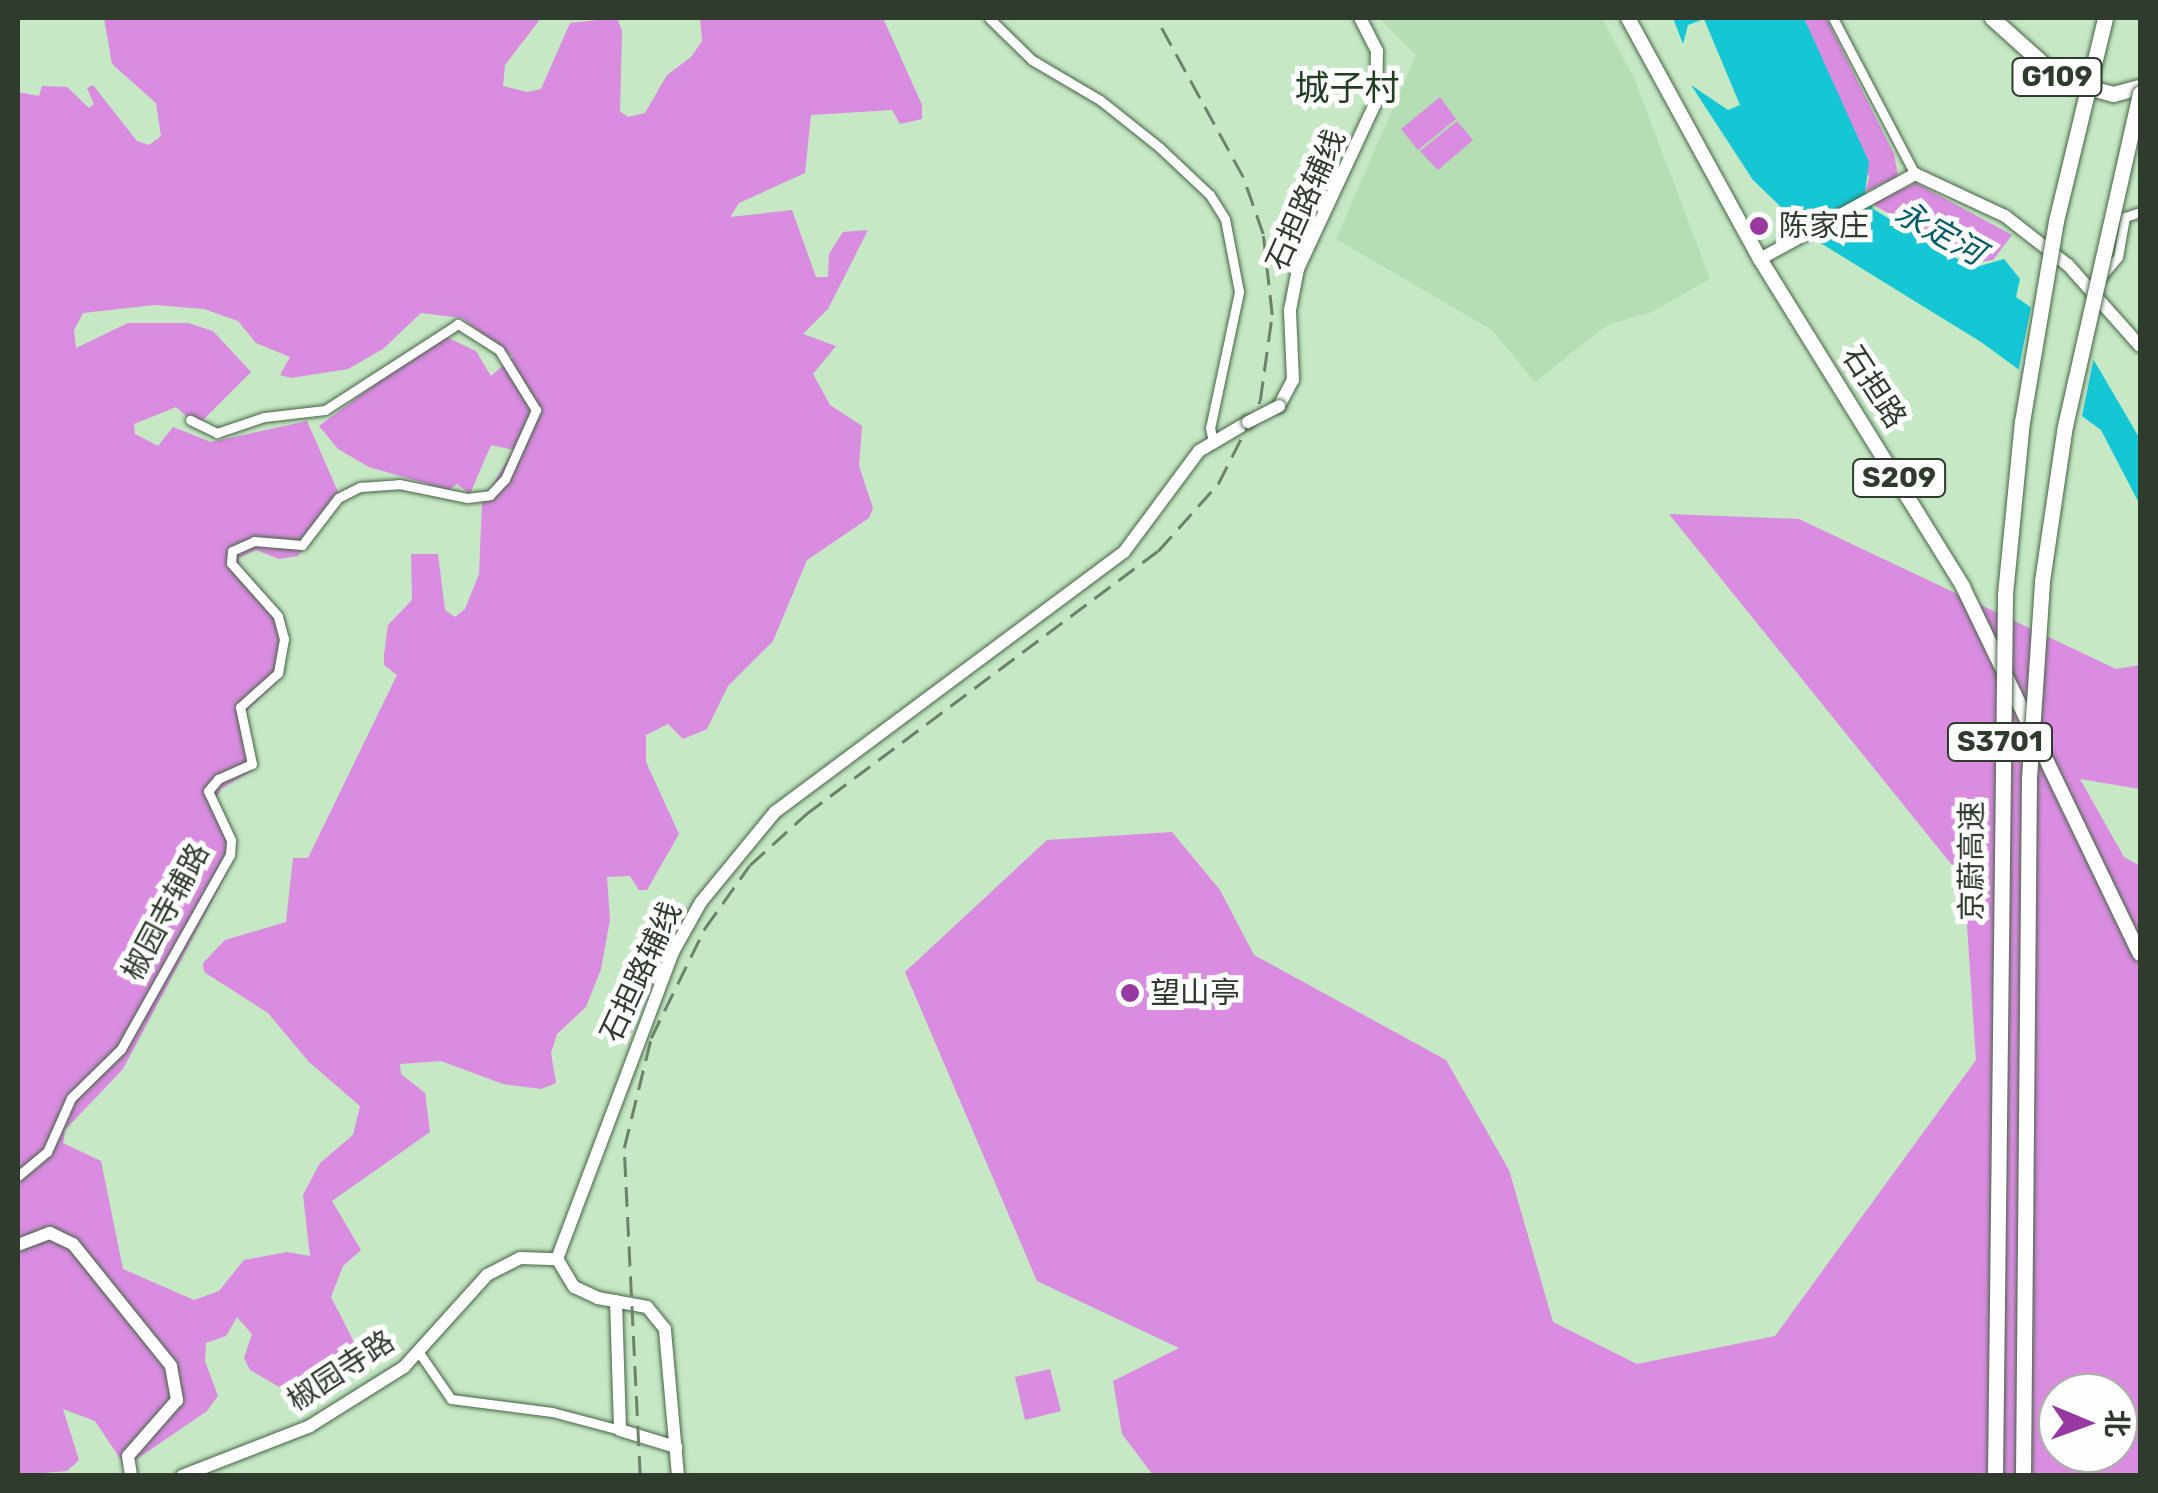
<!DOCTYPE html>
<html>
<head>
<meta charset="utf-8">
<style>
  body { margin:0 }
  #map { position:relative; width:2158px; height:1493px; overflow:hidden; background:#c6e8c5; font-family:Rubik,"Noto Sans SC",sans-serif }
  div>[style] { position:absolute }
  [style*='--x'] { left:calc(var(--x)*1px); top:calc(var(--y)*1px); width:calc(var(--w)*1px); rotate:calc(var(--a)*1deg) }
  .built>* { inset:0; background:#b6deb5 }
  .green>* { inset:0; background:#d98ce0 }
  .water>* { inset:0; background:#15c6d4 }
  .pier>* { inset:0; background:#c6e8c5 }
  .roads { filter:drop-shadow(0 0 2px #456344) drop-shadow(0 0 2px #456344) }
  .street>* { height:9px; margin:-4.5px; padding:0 4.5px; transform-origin:4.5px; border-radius:4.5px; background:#fff }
  .secondary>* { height:12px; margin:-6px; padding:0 6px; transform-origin:6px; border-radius:6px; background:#fff }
  .primary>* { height:14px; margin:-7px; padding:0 7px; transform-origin:7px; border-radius:7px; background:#fff }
  .highway>* { height:15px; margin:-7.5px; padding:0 7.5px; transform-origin:7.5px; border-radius:7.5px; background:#fff }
  .rail>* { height:2.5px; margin-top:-1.25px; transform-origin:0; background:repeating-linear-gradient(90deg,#6c826b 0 20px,transparent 0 30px) }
  .bridges { filter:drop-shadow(0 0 2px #456344) drop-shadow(0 0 2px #456344) }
  .secondary-bridge>* { height:12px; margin:-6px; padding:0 6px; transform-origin:6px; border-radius:6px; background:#fff }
  .highway-bridge>* { height:15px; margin:-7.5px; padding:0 7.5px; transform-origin:7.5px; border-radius:7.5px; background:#fff }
  .dots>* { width:28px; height:28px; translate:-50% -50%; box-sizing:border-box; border:5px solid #fefefe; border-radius:50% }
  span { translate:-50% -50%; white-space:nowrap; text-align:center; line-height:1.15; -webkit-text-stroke:10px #fefefe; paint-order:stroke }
  .shield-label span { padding:2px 8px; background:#fefefe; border:2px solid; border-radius:8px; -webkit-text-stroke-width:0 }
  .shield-label { font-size:28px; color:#2e3b2d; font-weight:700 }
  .street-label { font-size:30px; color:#2e3b2d }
  .poi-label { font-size:30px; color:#2e3b2d }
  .left { translate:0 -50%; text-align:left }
  .water-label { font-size:32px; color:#005d65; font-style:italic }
  .quarter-label { font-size:35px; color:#223e22 }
  .frame { position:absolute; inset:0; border:20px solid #2e3b2d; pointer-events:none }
  .north { position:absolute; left:2038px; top:1373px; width:100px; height:100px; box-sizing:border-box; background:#fefefe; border:2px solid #abb0aa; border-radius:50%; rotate:91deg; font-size:28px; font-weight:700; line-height:40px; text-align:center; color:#2e3b2d }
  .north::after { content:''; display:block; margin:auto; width:35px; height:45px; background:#9839a2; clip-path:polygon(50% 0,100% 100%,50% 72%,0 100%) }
</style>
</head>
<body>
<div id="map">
  <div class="built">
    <div style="clip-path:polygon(1379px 18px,1602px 18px,1635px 80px,1710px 279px,1652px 312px,1607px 325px,1535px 382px,1492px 330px,1336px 239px,1416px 55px)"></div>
  </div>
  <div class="green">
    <div style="clip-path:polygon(evenodd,104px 18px,541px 18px,505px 65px,503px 86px,527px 92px,541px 89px,570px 23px,617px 18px,622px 31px,620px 111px,628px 117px,645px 113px,667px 75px,691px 57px,702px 41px,700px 18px,883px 18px,922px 105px,922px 119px,900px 124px,892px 110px,811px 115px,805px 173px,739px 203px,730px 217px,792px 210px,816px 277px,828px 277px,829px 254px,843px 232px,868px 230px,828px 309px,803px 334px,836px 346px,813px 374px,830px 405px,862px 426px,859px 466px,873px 508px,869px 518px,807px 560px,773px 641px,728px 686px,707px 729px,683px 739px,668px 724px,646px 735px,646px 762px,679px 834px,647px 890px,639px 890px,630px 876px,607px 877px,610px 920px,601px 969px,586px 1007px,557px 1034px,551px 1053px,556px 1083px,541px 1089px,503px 1084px,441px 1061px,400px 1064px,401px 1074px,425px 1093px,430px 1132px,332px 1201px,361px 1250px,343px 1266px,331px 1297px,356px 1346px,346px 1366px,293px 1395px,250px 1370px,244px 1358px,252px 1334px,237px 1317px,226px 1336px,206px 1343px,205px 1361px,218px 1396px,207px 1411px,134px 1461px,121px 1460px,95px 1421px,63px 1409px,79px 1460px,67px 1471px,18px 1475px,18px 92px,39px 96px,42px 86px,67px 87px,89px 108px,94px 104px,87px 88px,93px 85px,137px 141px,149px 145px,161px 136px,156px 103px,112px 64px,104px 18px,155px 305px,204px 309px,238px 321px,256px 343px,290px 357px,280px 375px,291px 378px,348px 369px,383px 349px,421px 313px,462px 318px,513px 357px,491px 376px,476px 351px,442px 335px,319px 426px,338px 449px,369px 467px,449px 490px,457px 484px,470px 494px,491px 445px,513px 450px,482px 503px,479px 574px,465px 609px,455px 617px,445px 610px,438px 554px,411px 554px,412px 600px,388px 625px,384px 655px,384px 665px,397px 675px,308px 858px,293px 858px,286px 922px,225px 940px,203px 963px,204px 972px,268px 1013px,309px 1062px,360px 1106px,353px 1135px,320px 1163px,303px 1195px,310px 1256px,287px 1252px,244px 1260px,219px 1291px,194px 1300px,123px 1269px,101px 1161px,63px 1143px,65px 1130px,123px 1069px,228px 871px,232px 859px,215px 801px,221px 789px,251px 771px,244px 713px,277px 682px,281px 629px,267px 601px,239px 568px,239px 558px,256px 550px,279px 559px,298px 556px,342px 501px,307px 421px,211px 442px,173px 427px,158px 446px,135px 434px,134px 424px,176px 407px,197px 426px,251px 372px,213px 331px,188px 323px,128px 323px,76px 348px,74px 330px,83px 313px,155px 305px)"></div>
    <div style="clip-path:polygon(1804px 18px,1826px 18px,1894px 154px,1898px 176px,1865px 192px,1869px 178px)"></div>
    <div style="clip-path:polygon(1440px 97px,1456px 119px,1418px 150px,1401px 129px)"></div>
    <div style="clip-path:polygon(1457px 121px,1473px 140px,1438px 170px,1420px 151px)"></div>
    <div style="clip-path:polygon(1916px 183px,2012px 235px,1993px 260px,1975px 263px,1872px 204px)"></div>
    <div style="clip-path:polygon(evenodd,1669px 514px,1799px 519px,2116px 669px,2140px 665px,2140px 789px,2080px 779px,2124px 857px,2140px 866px,2140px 1475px,1153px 1475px,1122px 1434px,1113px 1381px,1179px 1348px,1037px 1281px,905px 972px,1047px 840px,1172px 832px,1220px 890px,1254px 955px,1446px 1060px,1509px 1170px,1553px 1322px,1637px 1364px,1775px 1336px,1976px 1060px,1964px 880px,1669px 514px,2058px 1393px,2118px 1393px,2118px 1453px,2058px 1453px,2058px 1393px)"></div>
    <div style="clip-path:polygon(1050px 1369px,1061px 1411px,1025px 1420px,1015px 1377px)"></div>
  </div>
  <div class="water">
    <div style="clip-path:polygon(1673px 18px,1804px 18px,1869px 162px,1865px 192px,1873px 209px,1973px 268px,2004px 259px,2020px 279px,2016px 297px,2085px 345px,2140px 439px,2140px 505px,2101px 430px,1981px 342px,1814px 239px,1753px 180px,1691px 85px,1728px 110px,1740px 105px,1704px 19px,1688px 25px,1683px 44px)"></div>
  </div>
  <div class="pier">
    <div style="clip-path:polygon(2032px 302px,2095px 352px,2081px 421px,2018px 373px)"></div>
  </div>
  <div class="roads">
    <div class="street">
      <div style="--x:989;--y:18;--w:60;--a:44.3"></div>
      <div style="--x:1032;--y:60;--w:79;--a:30.5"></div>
      <div style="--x:1100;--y:100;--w:75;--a:38.5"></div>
      <div style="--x:1159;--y:147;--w:70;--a:43.3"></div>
      <div style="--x:1210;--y:195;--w:28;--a:58"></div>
      <div style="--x:1225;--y:219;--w:74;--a:79.1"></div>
      <div style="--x:1239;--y:292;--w:139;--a:102"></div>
      <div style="--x:1210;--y:428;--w:13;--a:77"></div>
      <div style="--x:1833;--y:18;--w:176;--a:62.3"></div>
      <div style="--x:2102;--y:276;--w:25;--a:-50"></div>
      <div style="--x:2118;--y:257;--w:41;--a:-80.1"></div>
      <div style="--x:2125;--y:217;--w:16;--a:-18"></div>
      <div style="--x:18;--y:1176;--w:38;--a:-40"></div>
      <div style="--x:47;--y:1152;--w:59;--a:-66"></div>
      <div style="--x:71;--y:1098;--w:70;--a:-44.4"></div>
      <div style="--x:121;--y:1049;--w:223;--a:-60.7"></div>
      <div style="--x:230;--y:855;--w:15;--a:-86"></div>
      <div style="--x:231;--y:840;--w:54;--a:-115.1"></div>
      <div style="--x:208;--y:791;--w:16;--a:-50"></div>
      <div style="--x:218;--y:779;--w:37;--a:-24"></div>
      <div style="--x:252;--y:764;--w:58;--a:-101.9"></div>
      <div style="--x:240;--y:707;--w:51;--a:-41.8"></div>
      <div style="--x:278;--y:673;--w:35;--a:-80"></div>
      <div style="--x:284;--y:639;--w:24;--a:-105"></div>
      <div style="--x:278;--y:616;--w:71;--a:-131.6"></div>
      <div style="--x:231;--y:563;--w:12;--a:-85"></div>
      <div style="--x:232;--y:551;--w:24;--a:-24"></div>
      <div style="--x:254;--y:541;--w:48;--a:4.8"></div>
      <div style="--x:302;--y:545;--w:59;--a:-52.5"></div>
      <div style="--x:338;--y:498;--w:25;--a:-27"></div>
      <div style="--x:360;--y:487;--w:39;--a:-4"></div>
      <div style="--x:399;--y:484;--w:69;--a:11.6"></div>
      <div style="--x:467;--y:498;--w:23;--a:-7"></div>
      <div style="--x:490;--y:495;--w:22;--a:-47"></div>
      <div style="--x:505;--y:479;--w:76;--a:-65.8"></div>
      <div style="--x:536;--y:410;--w:70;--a:-121.7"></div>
      <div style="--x:499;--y:350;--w:49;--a:-147.6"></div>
      <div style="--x:458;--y:324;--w:158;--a:147.1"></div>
      <div style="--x:325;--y:410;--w:61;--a:173.5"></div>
      <div style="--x:264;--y:417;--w:50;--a:161.2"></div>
      <div style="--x:217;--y:433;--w:30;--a:-154"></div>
      <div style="--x:418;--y:1351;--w:58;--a:55.5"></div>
      <div style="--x:451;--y:1399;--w:102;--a:7.3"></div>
      <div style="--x:552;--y:1412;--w:70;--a:14.8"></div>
    </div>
    <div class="secondary">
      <div style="--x:1760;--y:259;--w:177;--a:-28.7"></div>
      <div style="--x:1915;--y:174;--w:99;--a:25"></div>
      <div style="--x:2005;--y:216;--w:80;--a:37.9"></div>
      <div style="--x:2068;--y:265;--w:108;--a:48.4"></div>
      <div style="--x:1279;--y:406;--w:30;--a:-62"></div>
      <div style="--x:1293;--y:380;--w:70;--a:-92.5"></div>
      <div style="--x:1290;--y:310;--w:42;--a:-79"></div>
      <div style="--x:1298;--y:269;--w:184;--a:-65"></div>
      <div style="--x:1376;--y:102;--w:51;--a:-88.9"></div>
      <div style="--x:1377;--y:51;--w:37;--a:-117"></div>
      <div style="--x:18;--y:1245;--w:34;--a:-21"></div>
      <div style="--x:50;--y:1233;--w:25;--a:26"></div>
      <div style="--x:73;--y:1244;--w:156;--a:51.2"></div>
      <div style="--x:171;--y:1366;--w:35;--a:80"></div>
      <div style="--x:177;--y:1400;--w:74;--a:131.2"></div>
      <div style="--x:128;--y:1456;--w:20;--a:81"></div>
      <div style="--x:616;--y:1301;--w:129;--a:88.2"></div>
      <div style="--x:620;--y:1430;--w:59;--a:16.9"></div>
      <div style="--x:182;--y:1476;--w:137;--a:-21.3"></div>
      <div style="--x:310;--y:1426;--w:111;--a:-32.1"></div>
      <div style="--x:404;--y:1367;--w:124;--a:-47.9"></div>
      <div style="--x:487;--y:1275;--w:37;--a:-27"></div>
      <div style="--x:520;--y:1258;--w:37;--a:2"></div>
      <div style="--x:678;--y:1476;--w:148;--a:-95.1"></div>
      <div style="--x:665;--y:1329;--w:28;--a:-129"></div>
      <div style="--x:647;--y:1307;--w:50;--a:-169.6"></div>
      <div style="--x:598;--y:1298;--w:26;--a:-155"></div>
      <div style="--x:574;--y:1287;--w:33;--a:-121"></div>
      <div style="--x:557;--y:1259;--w:328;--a:-69.3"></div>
      <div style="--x:673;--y:952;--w:57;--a:-60.8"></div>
      <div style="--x:701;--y:902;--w:117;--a:-50.6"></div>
      <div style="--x:775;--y:812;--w:435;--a:-36.7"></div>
      <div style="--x:1124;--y:552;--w:126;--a:-53.4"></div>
      <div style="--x:1199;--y:451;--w:57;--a:-30.6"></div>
    </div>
    <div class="primary">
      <div style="--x:1628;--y:18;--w:275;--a:61.3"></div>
      <div style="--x:1760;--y:259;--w:386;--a:58.2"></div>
      <div style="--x:1963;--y:587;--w:407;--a:64.3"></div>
    </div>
    <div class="highway">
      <div style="--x:1992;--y:18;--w:93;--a:41.9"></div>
      <div style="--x:2061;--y:80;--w:54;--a:15.1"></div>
      <div style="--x:2113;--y:94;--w:28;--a:-15"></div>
    </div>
  </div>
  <div class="rail">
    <div style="--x:640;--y:1476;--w:328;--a:-92.8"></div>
    <div style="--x:624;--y:1148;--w:113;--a:-76.2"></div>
    <div style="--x:651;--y:1038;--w:123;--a:-63.9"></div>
    <div style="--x:705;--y:928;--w:77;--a:-54.5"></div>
    <div style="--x:750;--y:865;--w:76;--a:-42.3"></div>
    <div style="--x:806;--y:814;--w:439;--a:-36.8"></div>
    <div style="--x:1158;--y:551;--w:90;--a:-48.2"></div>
    <div style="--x:1218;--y:484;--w:93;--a:-63.2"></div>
    <div style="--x:1260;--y:401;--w:87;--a:-82.1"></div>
    <div style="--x:1272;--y:315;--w:81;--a:-96.3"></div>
    <div style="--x:1263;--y:234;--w:60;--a:-109.3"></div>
    <div style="--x:1243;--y:177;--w:181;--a:-118.7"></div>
  </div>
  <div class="bridges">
    <div class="secondary-bridge">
      <div style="--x:1248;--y:422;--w:35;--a:-27"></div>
    </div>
    <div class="highway-bridge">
      <div style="--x:1995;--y:1476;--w:882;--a:-89.35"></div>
      <div style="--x:2005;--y:594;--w:173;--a:-84.4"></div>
      <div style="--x:2022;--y:422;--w:204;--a:-80.4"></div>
      <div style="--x:2056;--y:221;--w:209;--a:-76.4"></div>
      <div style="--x:2023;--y:1476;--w:698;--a:-89.51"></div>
      <div style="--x:2029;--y:778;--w:197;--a:-86.2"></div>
      <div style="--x:2042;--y:581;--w:157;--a:-81.6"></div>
      <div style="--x:2065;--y:426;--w:341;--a:-77.3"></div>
    </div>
  </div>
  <div class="dots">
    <div style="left:1759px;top:226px;background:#9839a2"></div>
    <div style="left:1130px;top:993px;background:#9839a2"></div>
  </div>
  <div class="shield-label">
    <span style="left:2057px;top:77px">G109</span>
    <span style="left:1899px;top:478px">S209</span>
    <span style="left:2000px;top:742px">S3701</span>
  </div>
  <div class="street-label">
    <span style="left:1306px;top:200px;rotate:-66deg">石担路辅线</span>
    <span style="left:1874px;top:387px;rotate:57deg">石担路</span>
    <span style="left:1972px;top:861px;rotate:-90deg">京蔚高速</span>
    <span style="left:166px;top:912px;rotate:-62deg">椒园寺辅路</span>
    <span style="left:641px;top:972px;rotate:-65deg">石担路辅线</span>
    <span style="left:341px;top:1371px;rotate:-33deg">椒园寺路</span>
  </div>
  <div class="poi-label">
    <span class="left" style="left:1779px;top:226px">陈家庄</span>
    <span class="left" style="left:1150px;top:993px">望山亭</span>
  </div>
  <div class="water-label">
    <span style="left:1940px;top:233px;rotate:29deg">永定河</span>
  </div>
  <div class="quarter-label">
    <span style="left:1347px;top:88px">城子村</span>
  </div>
  <div class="frame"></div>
  <div class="north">北</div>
</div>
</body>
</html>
